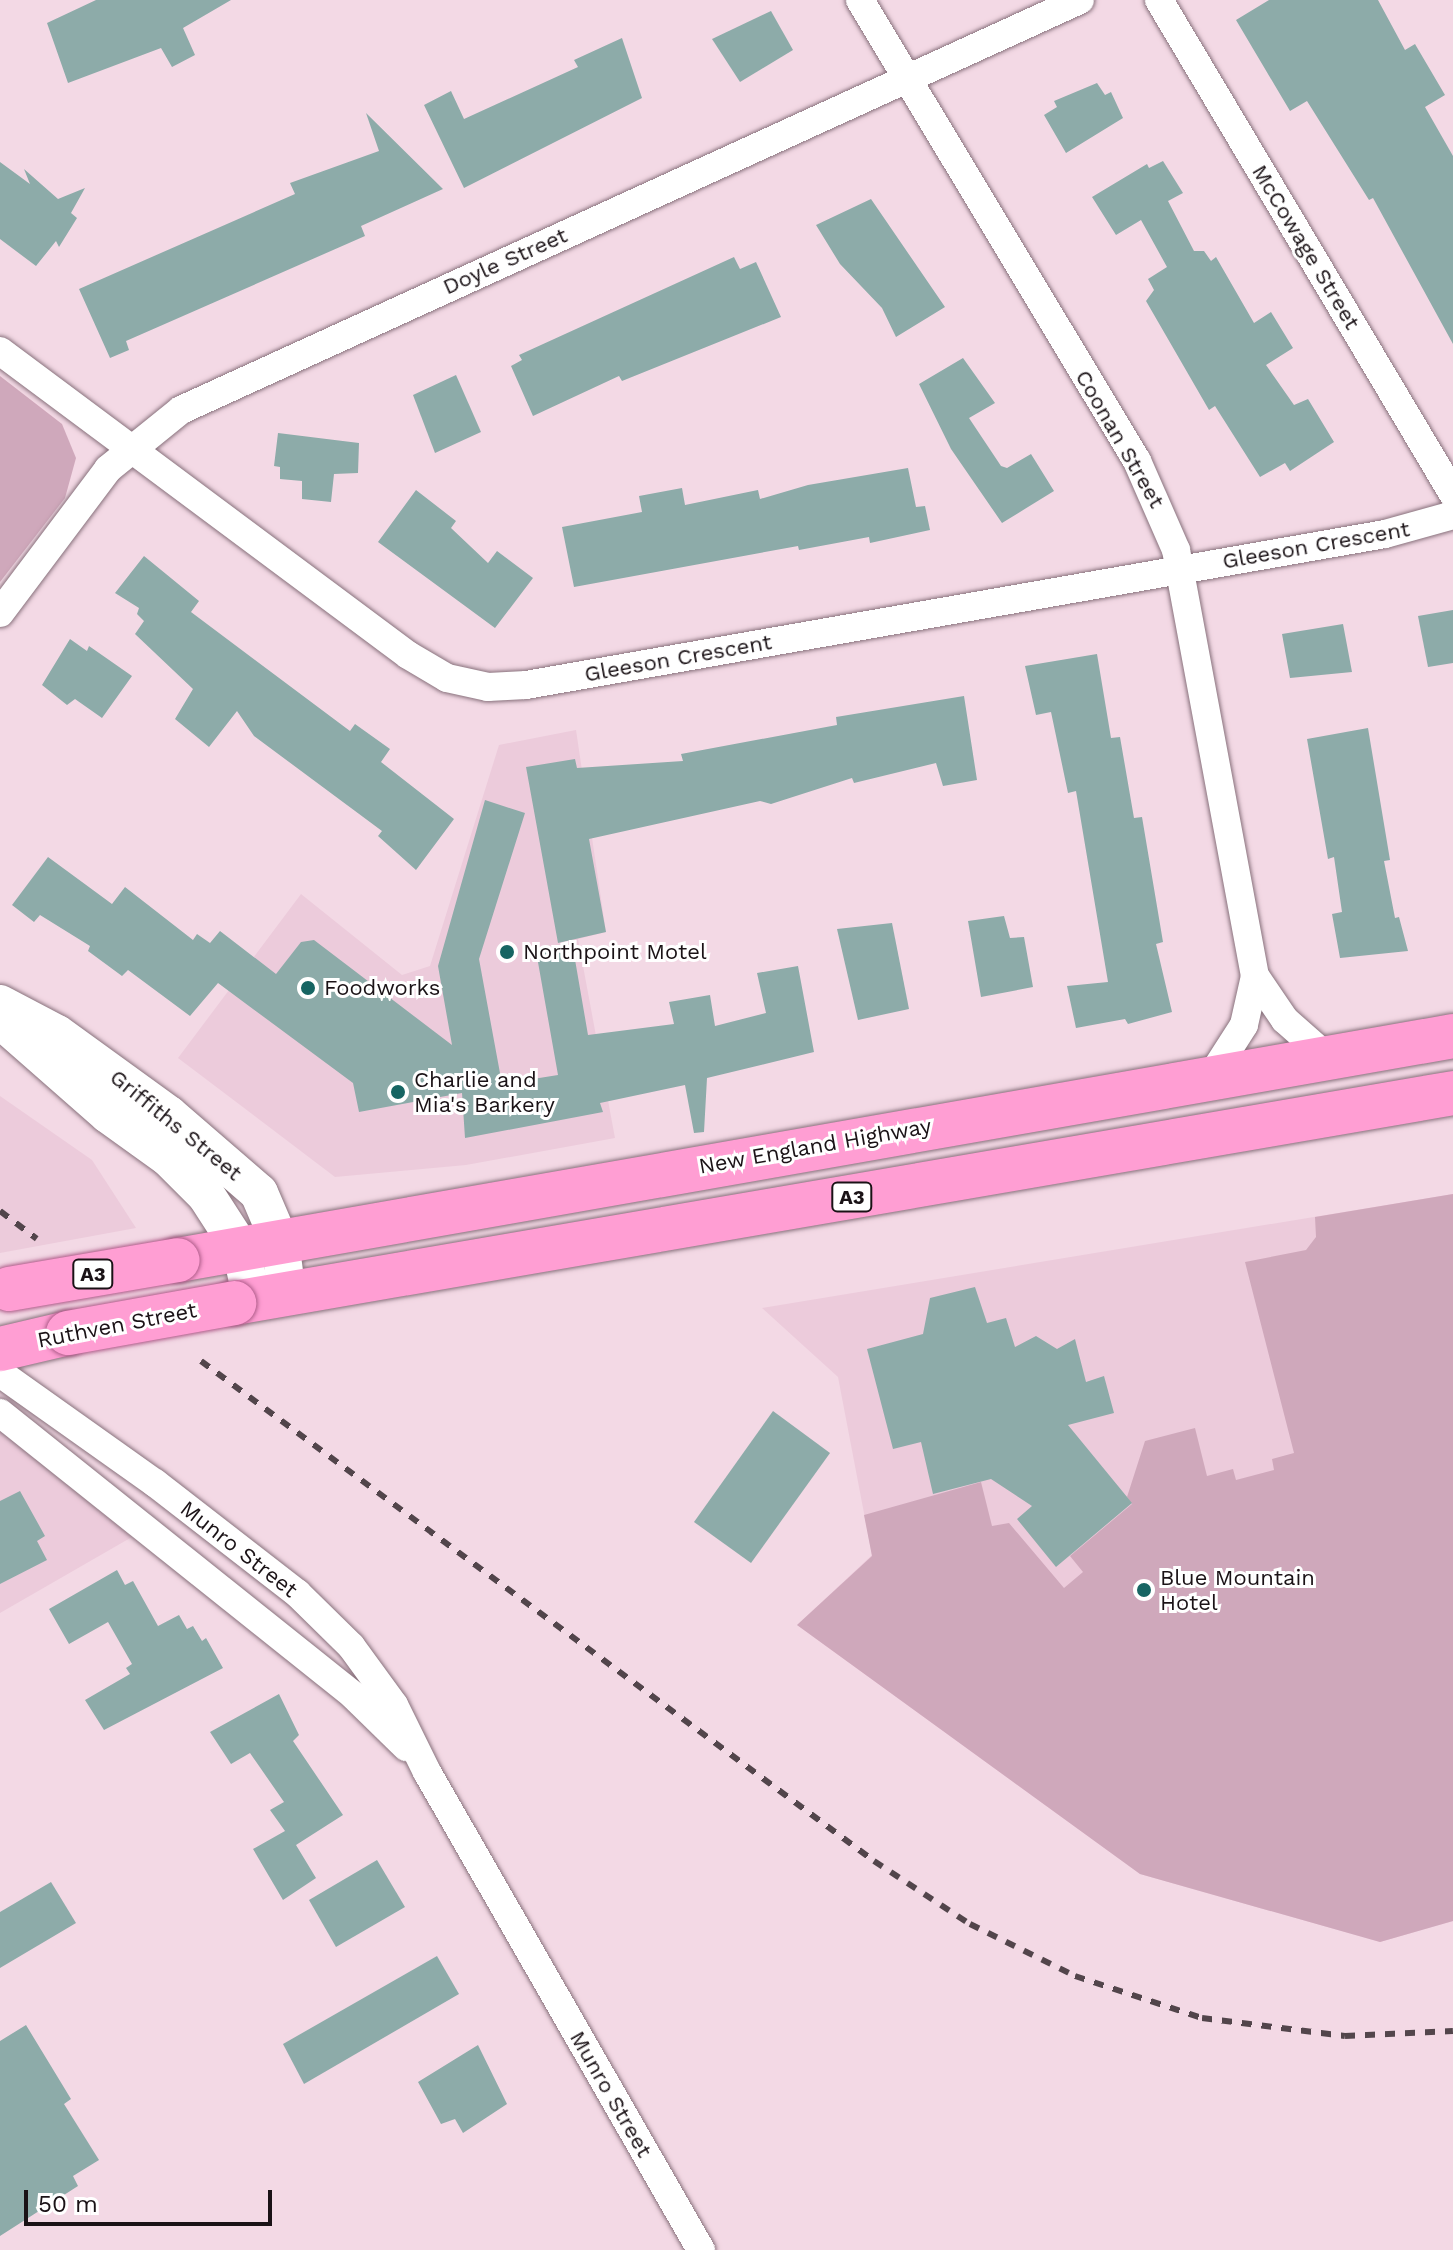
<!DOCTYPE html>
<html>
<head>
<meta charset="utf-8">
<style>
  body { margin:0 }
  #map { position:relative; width:1453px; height:2250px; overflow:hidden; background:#f3d9e5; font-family:"Work Sans",sans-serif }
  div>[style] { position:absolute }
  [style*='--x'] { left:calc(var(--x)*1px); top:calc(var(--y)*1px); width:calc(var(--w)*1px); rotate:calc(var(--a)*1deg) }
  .built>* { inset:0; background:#eccbdb }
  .green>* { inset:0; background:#cfa8bb }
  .building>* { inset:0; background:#8daba9 }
  .roads { filter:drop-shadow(0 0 2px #88717c) drop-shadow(0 0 2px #88717c) }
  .minor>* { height:28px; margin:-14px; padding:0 14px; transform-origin:14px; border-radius:14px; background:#fff }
  .secondary>* { height:38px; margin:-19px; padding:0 19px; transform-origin:19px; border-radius:19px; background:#fff }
  .trunk>* { height:44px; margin:-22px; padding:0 22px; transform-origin:22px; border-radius:22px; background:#ff9ed3 }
  .rail>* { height:6px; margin-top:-3px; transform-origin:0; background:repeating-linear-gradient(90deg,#52454b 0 10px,transparent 0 20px) }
  .bridges { filter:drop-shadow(0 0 2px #af5d8a) drop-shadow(0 0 2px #af5d8a) }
  .trunk-bridge>* { height:44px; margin:-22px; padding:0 22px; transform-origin:22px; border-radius:22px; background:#ff9ed3 }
  .dots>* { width:22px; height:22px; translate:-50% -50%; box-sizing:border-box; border:4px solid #fff; border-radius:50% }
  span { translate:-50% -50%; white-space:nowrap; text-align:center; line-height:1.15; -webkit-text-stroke:6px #fff; paint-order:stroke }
  .shield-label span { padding:2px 6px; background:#fff; border:2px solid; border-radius:6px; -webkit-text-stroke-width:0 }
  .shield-label { font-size:20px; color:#1a1216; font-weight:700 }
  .street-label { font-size:22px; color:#1a1216 }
  .poi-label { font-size:22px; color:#1a1216 }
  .left { translate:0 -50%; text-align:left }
  .scale { position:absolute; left:24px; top:2190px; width:248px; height:36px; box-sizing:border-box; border:4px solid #1a1216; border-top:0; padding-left:10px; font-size:24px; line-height:28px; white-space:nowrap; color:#1a1216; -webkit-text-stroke:6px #fff; paint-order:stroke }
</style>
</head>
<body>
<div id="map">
  <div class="built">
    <div style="clip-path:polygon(576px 730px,606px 932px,578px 939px,615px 1138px,466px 1165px,335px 1177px,178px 1058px,301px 894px,402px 975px,430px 966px,499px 745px)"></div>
    <div style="clip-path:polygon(0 1096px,92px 1160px,136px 1228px,0 1253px)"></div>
    <div style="clip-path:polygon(1453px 1194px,1453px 1921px,1380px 1942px,1140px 1874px,797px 1625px,872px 1555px,838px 1377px,762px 1308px)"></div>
    <div style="clip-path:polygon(0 1431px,132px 1537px,0 1613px)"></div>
  </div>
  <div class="green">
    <div style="clip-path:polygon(0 376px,62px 424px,76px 458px,65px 498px,0 582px)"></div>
    <div style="clip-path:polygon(1453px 1194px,1453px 1921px,1380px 1942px,1140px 1874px,797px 1625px,872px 1556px,864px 1515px,981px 1482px,992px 1526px,1009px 1523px,1064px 1588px,1083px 1572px,1070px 1556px,1132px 1504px,1127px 1497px,1145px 1441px,1195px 1428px,1207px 1476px,1233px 1469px,1236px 1480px,1274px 1470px,1272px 1459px,1294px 1453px,1245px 1262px,1306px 1250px,1316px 1237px,1315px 1217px)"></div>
  </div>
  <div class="building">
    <div style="clip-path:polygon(96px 0,231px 0,183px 28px,195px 55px,172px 67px,161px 48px,68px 83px,47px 23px)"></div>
    <div style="clip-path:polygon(1269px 0,1378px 0,1405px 50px,1415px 44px,1445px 95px,1425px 107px,1453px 156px,1453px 344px,1373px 198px,1369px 200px,1307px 101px,1290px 111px,1236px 20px)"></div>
    <div style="clip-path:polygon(771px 11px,793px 50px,740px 82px,712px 39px)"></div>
    <div style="clip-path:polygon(622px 38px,642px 98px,464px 188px,424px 105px,451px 91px,464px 119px,578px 67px,574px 60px)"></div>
    <div style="clip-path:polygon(1097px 83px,1105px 95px,1111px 92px,1123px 118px,1066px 153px,1044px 115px,1057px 107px,1054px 101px)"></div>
    <div style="clip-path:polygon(366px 113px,443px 189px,361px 226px,365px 236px,126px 341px,129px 350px,110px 358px,79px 289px,295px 194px,290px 183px,379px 151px)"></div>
    <div style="clip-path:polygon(1163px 161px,1183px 193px,1168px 201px,1194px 251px,1204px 251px,1211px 261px,1216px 257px,1254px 323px,1271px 312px,1293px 348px,1266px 365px,1294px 405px,1308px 399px,1334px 442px,1290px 471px,1285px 463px,1260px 477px,1215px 406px,1209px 410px,1146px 301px,1154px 290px,1148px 279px,1167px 267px,1141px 220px,1116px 235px,1092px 197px,1147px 164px,1149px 168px)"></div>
    <div style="clip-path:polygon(0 162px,30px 184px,24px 169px,58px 199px,85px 188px,71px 213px,77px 218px,59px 247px,56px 241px,36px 266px,0 239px)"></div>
    <div style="clip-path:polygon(871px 199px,945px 307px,896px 337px,882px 308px,840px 264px,816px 225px)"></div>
    <div style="clip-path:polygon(734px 257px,740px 269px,756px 262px,781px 317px,622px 381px,619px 376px,533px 416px,511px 366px,522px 360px,519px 355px)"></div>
    <div style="clip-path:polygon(963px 358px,995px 403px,969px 418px,1001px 466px,1007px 468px,1031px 454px,1054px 491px,1002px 523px,951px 449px,919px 384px)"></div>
    <div style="clip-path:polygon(456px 375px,481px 432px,435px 453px,413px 395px)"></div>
    <div style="clip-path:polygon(278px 433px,359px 443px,358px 473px,334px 474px,331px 502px,302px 499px,302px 481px,280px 479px,280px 467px,274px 466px)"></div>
    <div style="clip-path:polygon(908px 468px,916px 507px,925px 506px,930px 530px,870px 543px,869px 537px,799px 550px,798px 546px,574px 587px,562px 527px,642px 512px,639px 496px,682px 488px,685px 505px,758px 490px,760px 499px,808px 485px)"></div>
    <div style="clip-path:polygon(416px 490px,456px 521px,451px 528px,488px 563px,497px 551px,533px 578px,495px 628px,378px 542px)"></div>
    <div style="clip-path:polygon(144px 556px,199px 601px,191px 612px,350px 731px,355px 724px,390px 749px,381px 762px,454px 819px,416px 870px,378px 836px,382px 831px,254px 736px,237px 711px,209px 747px,175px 719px,193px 689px,135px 634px,144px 621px,137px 614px,139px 608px,115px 593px)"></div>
    <div style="clip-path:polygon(1453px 610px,1453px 663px,1428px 667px,1418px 616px)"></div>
    <div style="clip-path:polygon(1343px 624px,1352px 672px,1290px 678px,1282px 634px)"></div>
    <div style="clip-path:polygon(70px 639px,87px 651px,89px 646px,132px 676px,102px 718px,75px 699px,67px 705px,42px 685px)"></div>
    <div style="clip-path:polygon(1097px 654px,1111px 738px,1120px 737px,1134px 818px,1142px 817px,1163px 942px,1156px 944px,1172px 1012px,1128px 1024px,1125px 1019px,1076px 1028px,1067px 986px,1108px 982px,1076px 791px,1068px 793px,1051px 712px,1036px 715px,1025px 666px)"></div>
    <div style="clip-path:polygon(964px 696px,977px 780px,943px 786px,936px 763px,854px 783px,852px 778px,771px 804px,760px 801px,589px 839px,606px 932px,558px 943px,526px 767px,575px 759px,577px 768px,683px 761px,681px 754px,837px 725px,836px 717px)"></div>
    <div style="clip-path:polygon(1368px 728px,1390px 860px,1384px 861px,1395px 918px,1399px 917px,1408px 951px,1340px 958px,1332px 914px,1342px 912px,1334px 857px,1328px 859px,1307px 739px)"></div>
    <div style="clip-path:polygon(485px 800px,525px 813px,479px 959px,502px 1084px,558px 1075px,536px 951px,573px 948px,588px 1035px,674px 1024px,669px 1002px,710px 995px,715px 1026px,766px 1013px,757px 973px,798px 966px,814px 1052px,707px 1078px,704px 1132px,694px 1133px,685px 1085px,600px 1103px,603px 1112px,465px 1138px,462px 1093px,359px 1112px,353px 1083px,218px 983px,190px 1016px,128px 970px,122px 976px,88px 951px,90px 946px,40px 915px,34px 922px,12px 905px,48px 857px,112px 904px,125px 887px,193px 940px,197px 934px,210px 943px,220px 931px,276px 974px,301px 942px,314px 940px,452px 1045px,438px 966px)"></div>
    <div style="clip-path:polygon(1004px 916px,1010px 938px,1024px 937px,1033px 987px,981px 997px,968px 921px)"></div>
    <div style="clip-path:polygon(892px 923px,909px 1009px,858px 1020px,837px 929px)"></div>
    <div style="clip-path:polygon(975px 1287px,987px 1323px,1006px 1318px,1015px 1347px,1036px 1336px,1057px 1349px,1075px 1339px,1086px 1382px,1104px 1376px,1114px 1413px,1068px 1425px,1132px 1503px,1056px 1567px,1017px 1519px,1032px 1506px,991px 1479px,933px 1494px,921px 1442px,893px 1449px,867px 1349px,923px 1334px,930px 1298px)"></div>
    <div style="clip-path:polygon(773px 1411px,830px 1453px,751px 1563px,694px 1522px)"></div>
    <div style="clip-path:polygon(20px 1491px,45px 1536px,37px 1541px,47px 1560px,0 1584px,0 1501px)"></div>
    <div style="clip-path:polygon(117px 1570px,125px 1585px,133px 1581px,158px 1626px,179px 1615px,187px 1629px,193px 1626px,202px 1641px,206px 1638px,223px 1668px,104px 1730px,85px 1700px,130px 1674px,126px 1668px,132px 1664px,108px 1622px,69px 1644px,49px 1609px)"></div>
    <div style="clip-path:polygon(279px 1694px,299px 1735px,293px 1741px,343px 1815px,296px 1845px,316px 1878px,283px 1900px,253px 1849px,285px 1831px,270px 1810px,284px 1802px,250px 1753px,231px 1764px,210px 1732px)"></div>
    <div style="clip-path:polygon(377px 1860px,405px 1907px,336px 1947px,309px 1900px)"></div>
    <div style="clip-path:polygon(51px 1882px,76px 1923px,0 1968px,0 1912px)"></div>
    <div style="clip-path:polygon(437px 1956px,459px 1994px,304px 2084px,283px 2044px)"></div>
    <div style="clip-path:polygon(26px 2025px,71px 2099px,64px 2104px,99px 2160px,73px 2176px,78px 2186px,0 2236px,0 2041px)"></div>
    <div style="clip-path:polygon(478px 2045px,507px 2104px,463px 2133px,455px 2119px,441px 2124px,418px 2082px)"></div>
  </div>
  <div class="roads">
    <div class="minor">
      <div style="--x:860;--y:0;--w:538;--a:59"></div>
      <div style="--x:1137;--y:461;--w:97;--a:66.3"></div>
      <div style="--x:1176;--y:550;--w:433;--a:79.5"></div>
      <div style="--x:1255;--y:976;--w:50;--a:102.7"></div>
      <div style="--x:1244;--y:1025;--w:63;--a:122.7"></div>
      <div style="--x:1159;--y:0;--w:575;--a:59.24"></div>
      <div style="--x:0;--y:351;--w:509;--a:36.69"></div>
      <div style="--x:408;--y:655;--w:45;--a:30.5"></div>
      <div style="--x:447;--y:678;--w:42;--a:12.4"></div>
      <div style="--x:488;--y:687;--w:38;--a:-3"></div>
      <div style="--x:526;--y:685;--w:872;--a:-9.97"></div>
      <div style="--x:1385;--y:534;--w:71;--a:-15.6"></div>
      <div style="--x:0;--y:613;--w:180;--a:-53.1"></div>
      <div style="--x:108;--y:469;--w:94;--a:-38.9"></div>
      <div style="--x:181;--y:410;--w:988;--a:-24.52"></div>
      <div style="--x:1255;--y:976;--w:53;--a:55.7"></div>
      <div style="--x:1285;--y:1020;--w:56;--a:41.4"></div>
      <div style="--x:0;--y:1373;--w:190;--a:35.4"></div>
      <div style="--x:155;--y:1483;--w:180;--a:37.8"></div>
      <div style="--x:297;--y:1593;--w:76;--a:44.5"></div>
      <div style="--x:351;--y:1646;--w:73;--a:53.9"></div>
      <div style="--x:394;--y:1705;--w:75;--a:63.8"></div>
      <div style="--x:427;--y:1772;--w:551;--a:60.18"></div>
      <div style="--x:0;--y:1413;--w:453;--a:38.6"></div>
      <div style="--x:354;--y:1696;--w:73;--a:44.4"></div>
    </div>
    <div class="secondary">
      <div style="--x:0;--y:1004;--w:64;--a:27.8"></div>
      <div style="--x:57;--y:1034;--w:138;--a:35.9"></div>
      <div style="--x:169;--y:1115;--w:119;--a:40.9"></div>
      <div style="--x:259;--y:1193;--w:53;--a:66.8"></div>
      <div style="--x:280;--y:1242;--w:52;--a:82.3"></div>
      <div style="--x:2;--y:1021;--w:141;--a:41.3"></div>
      <div style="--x:108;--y:1114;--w:75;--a:35.8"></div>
      <div style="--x:169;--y:1158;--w:52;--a:45"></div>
      <div style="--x:206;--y:1195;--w:64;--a:57.1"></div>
      <div style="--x:241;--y:1249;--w:52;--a:77.8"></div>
    </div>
    <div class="trunk">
      <div style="--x:178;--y:1260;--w:1295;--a:-9.96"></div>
      <div style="--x:234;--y:1303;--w:1237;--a:-9.77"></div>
      <div style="--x:0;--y:1349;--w:70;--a:-13.2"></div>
    </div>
  </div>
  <div class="rail">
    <div style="--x:0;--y:1211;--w:46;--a:37.1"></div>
    <div style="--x:201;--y:1361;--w:838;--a:36.61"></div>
    <div style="--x:874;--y:1861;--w:115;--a:33.3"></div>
    <div style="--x:970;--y:1924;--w:117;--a:26.3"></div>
    <div style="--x:1075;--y:1976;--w:134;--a:18.3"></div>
    <div style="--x:1202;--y:2018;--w:144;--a:7.2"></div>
    <div style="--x:1345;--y:2036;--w:108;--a:-2.7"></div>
  </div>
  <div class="bridges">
    <div class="trunk-bridge">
      <div style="--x:9;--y:1289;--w:171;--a:-9.7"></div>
      <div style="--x:68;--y:1333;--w:169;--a:-10.2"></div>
    </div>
  </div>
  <div class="dots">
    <div style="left:507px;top:952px;background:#176563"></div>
    <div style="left:308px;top:988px;background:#176563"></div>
    <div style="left:398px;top:1092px;background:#176563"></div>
    <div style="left:1144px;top:1590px;background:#176563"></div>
  </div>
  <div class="shield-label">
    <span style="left:852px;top:1197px">A3</span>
    <span style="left:93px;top:1274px">A3</span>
  </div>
  <div class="street-label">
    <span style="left:1306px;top:247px;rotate:59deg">McCowage Street</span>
    <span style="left:505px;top:261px;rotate:-24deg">Doyle Street</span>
    <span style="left:1120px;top:439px;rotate:60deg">Coonan Street</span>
    <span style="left:1316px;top:545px;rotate:-10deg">Gleeson Crescent</span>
    <span style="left:678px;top:658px;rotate:-10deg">Gleeson Crescent</span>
    <span style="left:176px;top:1125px;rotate:39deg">Griffiths Street</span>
    <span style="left:815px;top:1146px;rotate:-10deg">New England Highway</span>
    <span style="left:117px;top:1325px;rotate:-11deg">Ruthven Street</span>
    <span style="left:239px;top:1549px;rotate:38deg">Munro Street</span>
    <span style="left:611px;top:2094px;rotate:60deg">Munro Street</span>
  </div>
  <div class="poi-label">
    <span class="left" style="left:523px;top:952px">Northpoint Motel</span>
    <span class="left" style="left:324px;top:988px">Foodworks</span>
    <span class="left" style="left:414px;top:1092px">Charlie and<br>Mia's Barkery</span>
    <span class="left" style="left:1160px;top:1590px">Blue Mountain<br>Hotel</span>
  </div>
  <div class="scale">50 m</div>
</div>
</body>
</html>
